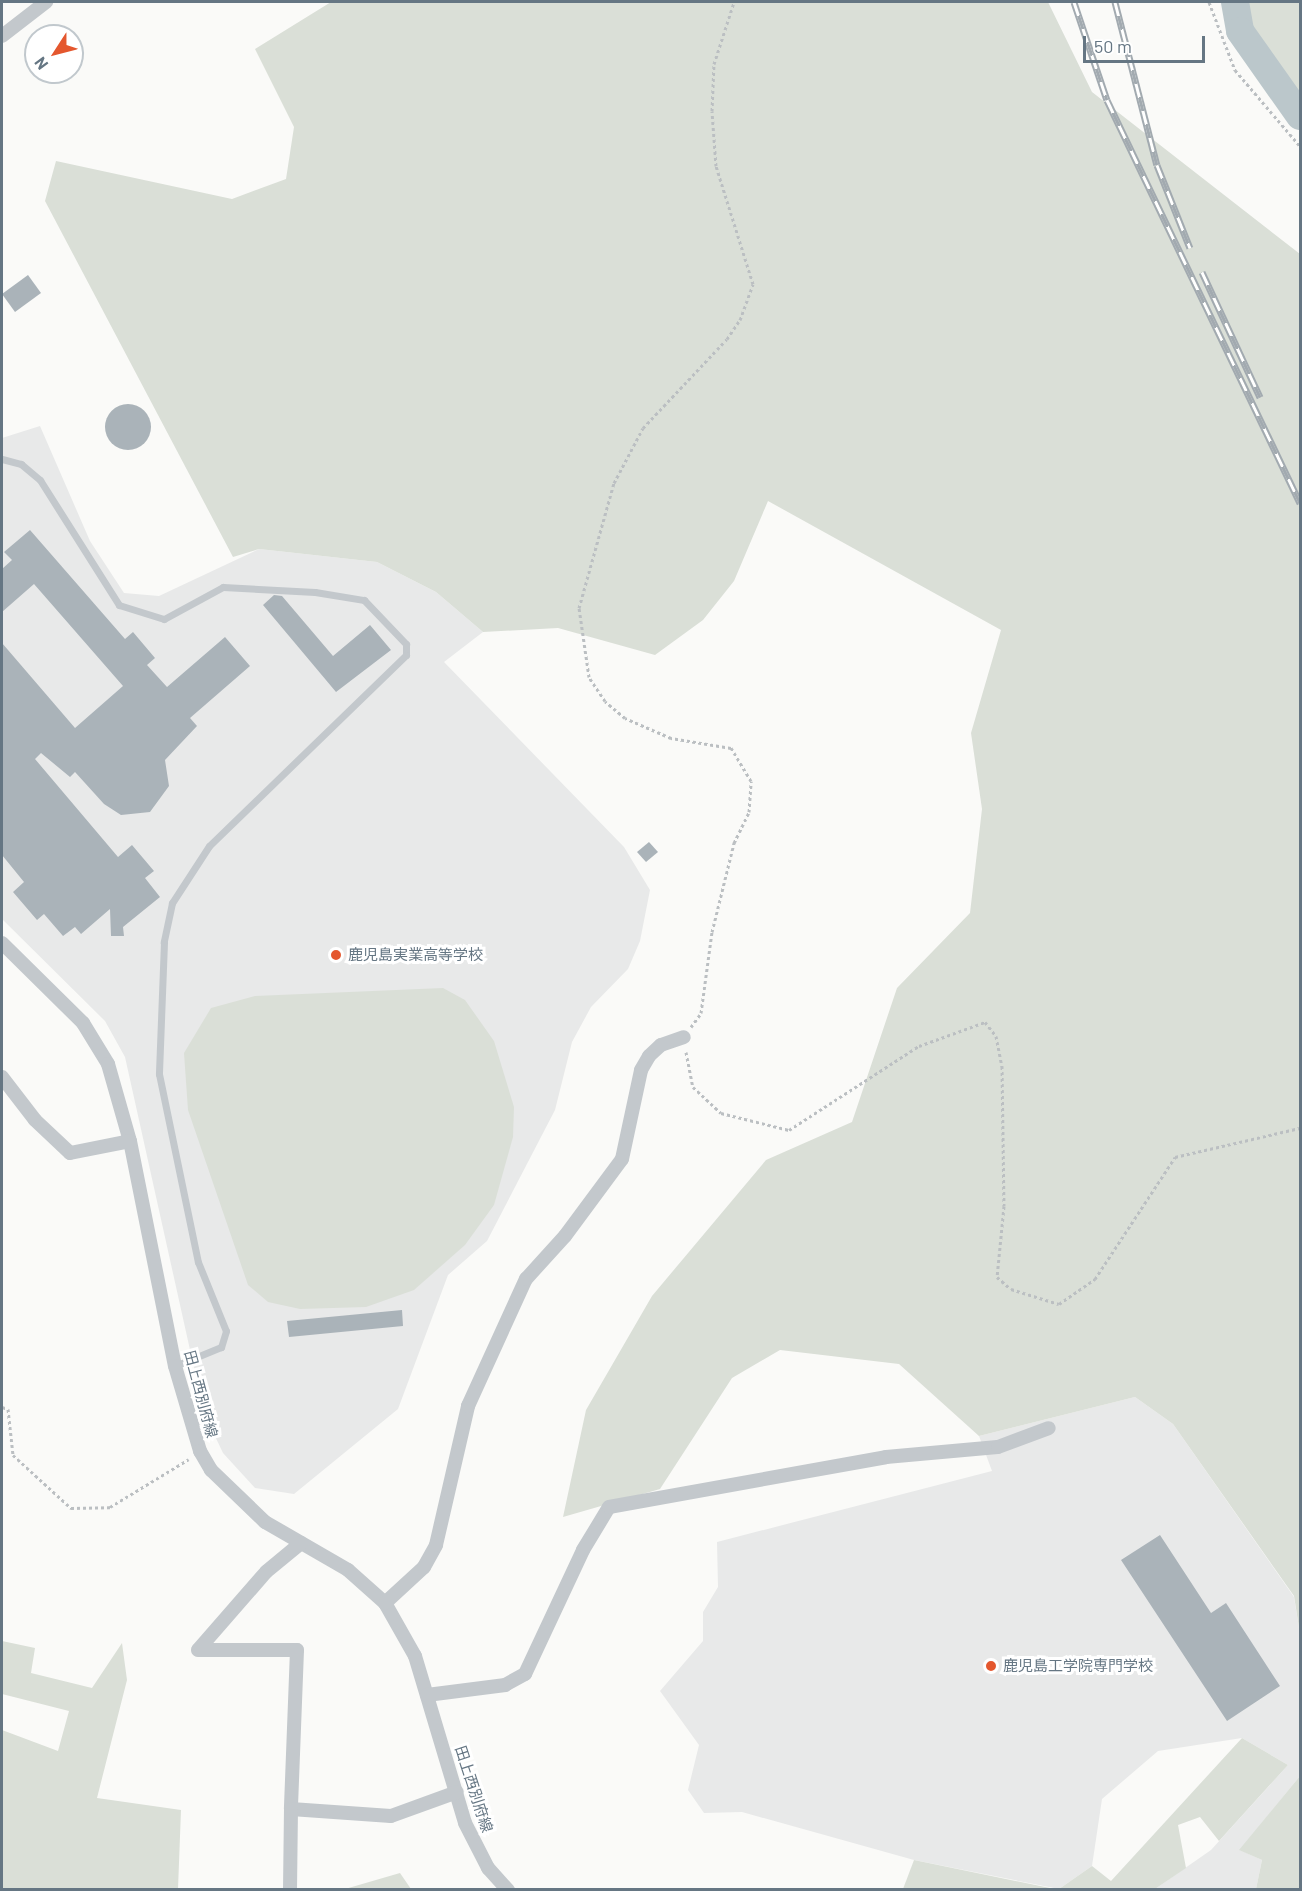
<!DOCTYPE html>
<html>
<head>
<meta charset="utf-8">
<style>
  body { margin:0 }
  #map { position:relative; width:1302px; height:1891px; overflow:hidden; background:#fafaf8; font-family:Barlow,"Noto Sans JP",sans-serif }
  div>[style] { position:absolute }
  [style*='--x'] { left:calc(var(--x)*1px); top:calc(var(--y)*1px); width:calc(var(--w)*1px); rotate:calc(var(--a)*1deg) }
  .built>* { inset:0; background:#e8e9e9 }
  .green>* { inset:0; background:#dadfd7 }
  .river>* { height:28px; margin:-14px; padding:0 14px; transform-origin:14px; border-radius:14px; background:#bbc7cb }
  .building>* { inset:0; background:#aab3b9 }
  .round { border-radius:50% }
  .path>* { height:3px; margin-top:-1.5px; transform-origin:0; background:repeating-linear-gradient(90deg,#bbbfc2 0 3px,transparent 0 6px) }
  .service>* { height:7px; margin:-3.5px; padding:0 3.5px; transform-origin:3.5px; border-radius:3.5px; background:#c3c8cc }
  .minor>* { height:14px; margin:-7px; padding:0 7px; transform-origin:7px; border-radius:7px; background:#c3c8cc }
  .rail>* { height:7px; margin-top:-3.5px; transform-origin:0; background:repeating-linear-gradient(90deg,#fff 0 14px,#a2aab0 0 28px); box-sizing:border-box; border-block:2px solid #a2aab0 }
  .dots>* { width:16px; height:16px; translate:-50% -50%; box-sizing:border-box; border:3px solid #fff; border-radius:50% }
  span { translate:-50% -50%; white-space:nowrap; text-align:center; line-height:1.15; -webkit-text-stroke:6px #fff; paint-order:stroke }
  .poi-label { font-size:15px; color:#657683 }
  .left { translate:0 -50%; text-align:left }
  .street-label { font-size:15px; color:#657683 }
  .frame { position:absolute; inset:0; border:3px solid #657683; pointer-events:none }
  .north { position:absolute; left:24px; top:24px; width:60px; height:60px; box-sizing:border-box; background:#fff; border:2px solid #c1c8cd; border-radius:50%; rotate:234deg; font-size:16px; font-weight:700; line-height:24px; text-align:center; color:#657683 }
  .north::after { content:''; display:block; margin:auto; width:21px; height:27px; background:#e4572e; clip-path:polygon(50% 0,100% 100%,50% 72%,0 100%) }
  .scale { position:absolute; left:1083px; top:36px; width:122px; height:27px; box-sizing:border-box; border:3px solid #657683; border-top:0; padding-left:8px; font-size:18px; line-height:21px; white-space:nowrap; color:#657683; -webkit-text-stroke:4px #fff; paint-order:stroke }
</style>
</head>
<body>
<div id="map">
  <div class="built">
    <div style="clip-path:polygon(40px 426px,90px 541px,124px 593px,159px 596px,259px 549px,377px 562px,436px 592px,483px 632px,444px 662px,624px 847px,650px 890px,640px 941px,628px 969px,591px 1007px,572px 1042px,555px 1110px,487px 1241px,448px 1275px,398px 1409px,294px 1494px,255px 1488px,223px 1453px,204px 1413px,125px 1057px,105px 1021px,2px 919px,2px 438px)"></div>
    <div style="clip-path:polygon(1135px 1397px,1173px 1424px,1294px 1597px,1300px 1634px,1300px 1776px,1240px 1850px,1262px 1860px,1256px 1889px,1155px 1889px,1211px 1850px,1288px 1765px,1242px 1738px,1158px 1751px,1102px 1799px,1092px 1866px,1059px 1889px,914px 1860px,742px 1812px,704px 1813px,688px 1790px,699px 1745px,660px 1691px,703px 1641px,703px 1612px,718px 1587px,717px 1542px,992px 1471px,979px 1436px)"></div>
  </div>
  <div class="green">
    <div style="clip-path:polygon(331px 2px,1048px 2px,1092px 92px,1300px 254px,1300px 1634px,1294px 1596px,1173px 1424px,1135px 1397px,979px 1436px,899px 1364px,780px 1350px,732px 1378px,660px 1489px,563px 1517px,586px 1410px,652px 1296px,766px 1160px,852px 1122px,897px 988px,970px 913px,982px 809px,971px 733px,1001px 630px,768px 501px,734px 581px,703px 620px,655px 655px,558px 628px,483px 632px,436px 592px,377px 562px,259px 549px,233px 557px,45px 201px,56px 161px,232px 199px,286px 179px,294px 127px,255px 49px)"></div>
    <div style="clip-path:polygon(1247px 2px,1300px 2px,1300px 102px,1248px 27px)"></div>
    <div style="clip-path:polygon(443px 988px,465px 1000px,494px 1041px,514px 1107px,513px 1137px,494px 1205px,465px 1245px,414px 1290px,366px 1307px,300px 1309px,268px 1302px,248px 1285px,188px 1110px,184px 1053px,211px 1008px,255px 996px)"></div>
    <div style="clip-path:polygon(2px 1641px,35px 1648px,31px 1673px,92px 1688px,122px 1643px,127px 1680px,97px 1798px,181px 1810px,178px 1889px,2px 1889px,2px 1730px,58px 1751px,69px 1711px,2px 1694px)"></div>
    <div style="clip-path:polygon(1242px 1738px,1288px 1765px,1219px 1841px,1200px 1817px,1178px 1825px,1186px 1868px,1155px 1889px,1059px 1889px,1092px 1866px,1111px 1881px)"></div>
    <div style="clip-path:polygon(1300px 1776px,1300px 1889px,1256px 1889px,1262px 1860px,1239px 1850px)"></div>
    <div style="clip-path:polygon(914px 1860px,1055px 1889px,903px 1889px)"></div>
    <div style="clip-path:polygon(400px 1873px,411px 1889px,345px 1889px)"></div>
  </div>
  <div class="river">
    <div style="--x:1235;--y:2;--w:29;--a:80"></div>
    <div style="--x:1240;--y:31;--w:104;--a:54.8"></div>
  </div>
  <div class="building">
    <div style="clip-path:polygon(28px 275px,41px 293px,15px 312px,2px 294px)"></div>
    <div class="round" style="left:105px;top:404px;width:46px;height:46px"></div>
    <div style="clip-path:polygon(30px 530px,125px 639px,133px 632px,155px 658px,147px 665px,167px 687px,225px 637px,250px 666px,190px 718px,197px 726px,165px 760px,169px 786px,150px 812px,121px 815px,104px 804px,75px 772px,70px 777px,41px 753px,35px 759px,118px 857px,132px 845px,154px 871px,145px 878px,160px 897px,123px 927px,124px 936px,111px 936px,110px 909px,81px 934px,75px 927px,63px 936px,44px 914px,37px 920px,13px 892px,24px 882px,2px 855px,2px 643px,75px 728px,123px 686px,34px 584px,2px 612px,2px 569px,12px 560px,4px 552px)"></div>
    <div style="clip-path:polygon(274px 595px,282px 596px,333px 656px,370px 625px,391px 650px,336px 692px,263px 605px)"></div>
    <div style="clip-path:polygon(649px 842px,658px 852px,646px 862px,637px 852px)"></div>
    <div style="clip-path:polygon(402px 1310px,403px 1326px,289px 1337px,287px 1321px)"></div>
    <div style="clip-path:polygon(1160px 1535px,1211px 1613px,1226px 1603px,1280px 1686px,1227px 1721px,1121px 1560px)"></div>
  </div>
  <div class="path">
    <div style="--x:1209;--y:2;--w:73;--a:69.1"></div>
    <div style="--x:1235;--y:70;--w:100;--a:49.5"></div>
    <div style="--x:691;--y:1027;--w:17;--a:-54"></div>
    <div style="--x:701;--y:1013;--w:82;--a:-82.3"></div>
    <div style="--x:712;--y:932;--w:92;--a:-76.1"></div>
    <div style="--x:734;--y:843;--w:34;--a:-64"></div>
    <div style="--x:749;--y:812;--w:31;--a:-86"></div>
    <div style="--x:751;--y:781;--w:39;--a:-121"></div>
    <div style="--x:731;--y:748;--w:61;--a:-170.5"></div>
    <div style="--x:671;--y:738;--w:50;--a:-156.5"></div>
    <div style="--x:625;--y:718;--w:26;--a:-140"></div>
    <div style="--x:605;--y:701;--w:29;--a:-124"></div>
    <div style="--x:589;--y:677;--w:70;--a:-98.2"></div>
    <div style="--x:579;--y:608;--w:130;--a:-74.4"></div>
    <div style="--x:614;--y:483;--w:62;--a:-62.2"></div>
    <div style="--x:643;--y:428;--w:122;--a:-46.7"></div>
    <div style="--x:727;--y:339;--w:23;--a:-56"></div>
    <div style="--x:740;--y:320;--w:38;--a:-70"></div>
    <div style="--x:753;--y:284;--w:124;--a:-107.4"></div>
    <div style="--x:716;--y:166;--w:55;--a:-94.2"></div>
    <div style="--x:712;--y:111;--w:47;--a:-87.6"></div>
    <div style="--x:714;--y:64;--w:65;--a:-72.1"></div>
    <div style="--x:686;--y:1052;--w:36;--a:79"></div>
    <div style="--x:693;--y:1087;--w:38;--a:43"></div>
    <div style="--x:721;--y:1113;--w:70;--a:14"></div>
    <div style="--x:789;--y:1130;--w:155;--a:-32.9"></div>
    <div style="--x:919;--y:1046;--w:70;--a:-20"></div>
    <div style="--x:985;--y:1022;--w:18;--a:52"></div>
    <div style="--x:996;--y:1036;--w:31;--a:79"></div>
    <div style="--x:1002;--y:1066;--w:140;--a:89.2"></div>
    <div style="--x:1004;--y:1206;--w:71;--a:95.6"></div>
    <div style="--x:997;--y:1277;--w:18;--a:41"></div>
    <div style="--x:1011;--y:1289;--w:50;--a:17.4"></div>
    <div style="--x:1059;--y:1304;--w:44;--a:-34.8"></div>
    <div style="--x:1095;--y:1279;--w:146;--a:-56.7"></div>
    <div style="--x:1175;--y:1157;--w:128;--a:-13.1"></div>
    <div style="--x:2;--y:1407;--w:6;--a:18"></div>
    <div style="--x:8;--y:1409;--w:46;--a:83.8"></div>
    <div style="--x:13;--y:1455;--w:79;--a:42.4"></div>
    <div style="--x:71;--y:1508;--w:39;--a:-1"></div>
    <div style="--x:110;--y:1507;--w:92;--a:-31.3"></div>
  </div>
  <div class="service">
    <div style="--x:2;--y:459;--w:20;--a:15"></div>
    <div style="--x:21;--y:464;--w:25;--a:40"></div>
    <div style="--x:40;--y:480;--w:148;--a:57.7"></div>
    <div style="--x:119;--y:605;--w:47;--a:17.3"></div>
    <div style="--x:164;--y:619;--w:67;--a:-28.5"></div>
    <div style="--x:223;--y:587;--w:92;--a:3.1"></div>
    <div style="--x:315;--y:592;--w:50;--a:9.3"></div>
    <div style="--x:364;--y:600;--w:61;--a:46.3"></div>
    <div style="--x:406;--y:644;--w:11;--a:90"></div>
    <div style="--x:406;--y:655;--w:274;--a:135.9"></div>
    <div style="--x:209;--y:846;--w:68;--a:123"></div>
    <div style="--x:172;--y:903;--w:40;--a:102"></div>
    <div style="--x:164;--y:942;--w:132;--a:92.2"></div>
    <div style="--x:159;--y:1074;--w:192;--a:78.3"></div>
    <div style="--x:198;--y:1262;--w:74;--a:67.9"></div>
    <div style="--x:226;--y:1331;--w:17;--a:107"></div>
    <div style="--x:221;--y:1347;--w:50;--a:157.6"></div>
  </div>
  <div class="minor">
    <div style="--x:2;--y:36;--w:56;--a:-37.7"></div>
    <div style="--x:2;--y:943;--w:114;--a:44.6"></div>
    <div style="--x:83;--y:1023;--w:48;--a:58.6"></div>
    <div style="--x:108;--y:1064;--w:80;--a:74.1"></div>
    <div style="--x:130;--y:1141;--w:229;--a:78.7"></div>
    <div style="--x:175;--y:1366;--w:89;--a:73.6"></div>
    <div style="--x:200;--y:1451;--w:22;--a:60"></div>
    <div style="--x:211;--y:1470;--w:75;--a:43.9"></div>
    <div style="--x:265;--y:1522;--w:96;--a:30"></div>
    <div style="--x:348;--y:1570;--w:50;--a:41.7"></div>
    <div style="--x:385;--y:1603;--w:61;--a:60.5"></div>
    <div style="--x:415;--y:1656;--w:174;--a:73.3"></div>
    <div style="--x:465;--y:1823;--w:51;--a:62.9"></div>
    <div style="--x:488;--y:1868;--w:30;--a:48"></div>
    <div style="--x:2;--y:1077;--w:54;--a:52.5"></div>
    <div style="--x:35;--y:1120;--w:48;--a:43.3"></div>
    <div style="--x:70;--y:1153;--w:61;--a:-11.3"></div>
    <div style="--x:301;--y:1543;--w:45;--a:140.4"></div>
    <div style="--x:266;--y:1572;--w:103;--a:131.1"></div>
    <div style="--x:198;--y:1650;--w:99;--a:0"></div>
    <div style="--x:297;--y:1650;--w:159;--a:92.2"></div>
    <div style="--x:291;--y:1809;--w:100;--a:4"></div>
    <div style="--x:391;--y:1816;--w:70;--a:-20"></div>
    <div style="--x:385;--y:1603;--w:53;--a:-42.7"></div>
    <div style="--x:424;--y:1567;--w:25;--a:-61"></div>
    <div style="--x:436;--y:1545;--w:143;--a:-77"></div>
    <div style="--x:468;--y:1406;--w:140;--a:-65.5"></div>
    <div style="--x:526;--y:1279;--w:58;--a:-47.8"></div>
    <div style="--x:565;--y:1236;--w:96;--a:-53.5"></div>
    <div style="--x:622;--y:1159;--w:91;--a:-77.9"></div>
    <div style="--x:641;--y:1070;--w:16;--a:-60"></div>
    <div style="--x:649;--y:1056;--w:16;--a:-43"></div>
    <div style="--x:661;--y:1045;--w:24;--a:-19"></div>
    <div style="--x:427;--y:1695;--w:79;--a:-7.3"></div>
    <div style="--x:505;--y:1685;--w:23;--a:-29"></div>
    <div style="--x:525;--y:1674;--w:137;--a:-64.9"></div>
    <div style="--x:583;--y:1550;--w:50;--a:-58.8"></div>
    <div style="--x:609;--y:1507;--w:281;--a:-10.2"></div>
    <div style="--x:886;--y:1457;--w:112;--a:-5.1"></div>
    <div style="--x:998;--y:1447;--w:54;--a:-20.4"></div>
    <div style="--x:290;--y:1890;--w:81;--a:-89.3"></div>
  </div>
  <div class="rail">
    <div style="--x:1074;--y:2;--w:103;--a:71.4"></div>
    <div style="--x:1107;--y:100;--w:447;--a:64.4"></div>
    <div style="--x:1115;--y:2;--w:168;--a:75.6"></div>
    <div style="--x:1157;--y:165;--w:89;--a:68.3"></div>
    <div style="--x:1202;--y:272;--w:138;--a:65.1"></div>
  </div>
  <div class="dots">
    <div style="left:336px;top:955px;background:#e4572e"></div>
    <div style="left:991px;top:1666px;background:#e4572e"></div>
  </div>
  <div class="poi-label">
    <span class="left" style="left:348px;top:955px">鹿児島実業高等学校</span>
    <span class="left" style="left:1003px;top:1666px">鹿児島工学院専門学校</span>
  </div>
  <div class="street-label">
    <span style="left:201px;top:1394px;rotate:75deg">田上西別府線</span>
    <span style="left:474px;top:1789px;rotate:72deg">田上西別府線</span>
  </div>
  <div class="frame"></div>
  <div class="north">N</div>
  <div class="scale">50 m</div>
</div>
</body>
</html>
